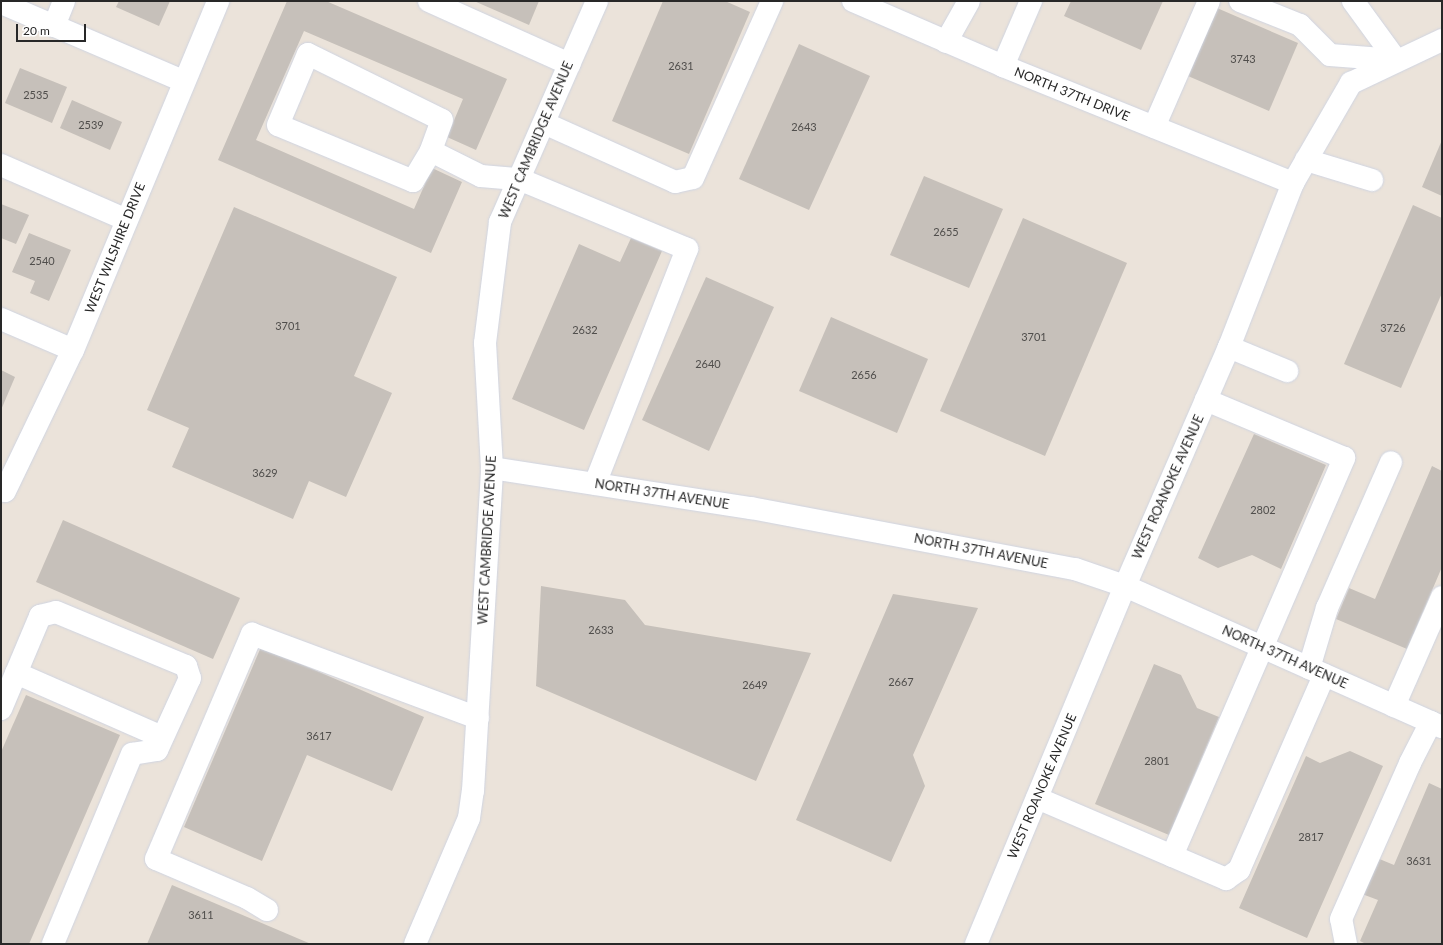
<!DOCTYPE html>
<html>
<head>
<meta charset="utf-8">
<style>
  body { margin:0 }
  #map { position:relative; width:1443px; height:945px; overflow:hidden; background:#ebe3da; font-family:Lato,sans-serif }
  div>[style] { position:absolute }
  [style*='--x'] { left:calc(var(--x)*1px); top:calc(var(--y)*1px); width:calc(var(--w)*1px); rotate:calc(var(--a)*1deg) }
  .building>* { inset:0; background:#c6c0ba }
  .roads { filter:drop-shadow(0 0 1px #cfd4e1) drop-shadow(0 0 1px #cfd4e1) }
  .minor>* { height:22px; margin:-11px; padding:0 11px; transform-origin:11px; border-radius:11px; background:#fff }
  span { translate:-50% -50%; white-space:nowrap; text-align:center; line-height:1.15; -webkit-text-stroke:3px #fff; paint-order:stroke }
  .number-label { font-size:11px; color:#504e4c }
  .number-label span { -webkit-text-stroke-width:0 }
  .street-label { font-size:13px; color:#282828 }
  .frame { position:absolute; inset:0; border:2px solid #282828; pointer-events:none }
  .scale { position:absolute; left:16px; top:24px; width:70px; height:18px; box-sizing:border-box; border:2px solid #282828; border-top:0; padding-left:5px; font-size:12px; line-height:14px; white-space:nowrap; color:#282828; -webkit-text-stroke:3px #fff; paint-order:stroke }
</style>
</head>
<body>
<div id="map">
  <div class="building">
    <div style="clip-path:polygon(119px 1px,170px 1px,159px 26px,116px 7px)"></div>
    <div style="clip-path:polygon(287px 1px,326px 1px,507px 79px,476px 150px,447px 137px,463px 99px,304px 31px,256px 140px,414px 209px,432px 168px,462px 182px,431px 253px,218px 160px)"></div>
    <div style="clip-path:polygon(474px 1px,539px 1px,529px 25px)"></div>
    <div style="clip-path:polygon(663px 1px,725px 1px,750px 12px,689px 154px,612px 121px)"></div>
    <div style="clip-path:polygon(1071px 1px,1163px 1px,1141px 50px,1064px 16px)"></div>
    <div style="clip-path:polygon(1217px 8px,1298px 43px,1269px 111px,1188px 76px)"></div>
    <div style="clip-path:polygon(799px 44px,870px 76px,809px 210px,739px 179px)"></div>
    <div style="clip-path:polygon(20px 68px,67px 87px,52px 123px,5px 103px)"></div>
    <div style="clip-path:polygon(72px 100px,122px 122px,110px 150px,60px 128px)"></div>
    <div style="clip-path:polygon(1442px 140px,1442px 196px,1422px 187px)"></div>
    <div style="clip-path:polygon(924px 176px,1003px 209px,969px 288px,890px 255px)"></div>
    <div style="clip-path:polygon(1px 204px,29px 215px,16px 244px,1px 238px)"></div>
    <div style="clip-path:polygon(1413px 205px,1442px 218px,1442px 293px,1401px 388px,1344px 364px)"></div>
    <div style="clip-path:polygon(234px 207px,397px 277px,354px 376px,392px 393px,346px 497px,309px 481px,293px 519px,172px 467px,189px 428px,147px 410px)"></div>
    <div style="clip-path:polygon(1023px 218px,1127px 263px,1045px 456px,940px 411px)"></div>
    <div style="clip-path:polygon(29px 233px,71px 250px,49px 301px,30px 293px,35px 281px,12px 272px)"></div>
    <div style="clip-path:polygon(631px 238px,662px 251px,584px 430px,512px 399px,579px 244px,620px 262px)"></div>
    <div style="clip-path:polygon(706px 277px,774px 307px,709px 451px,642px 420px)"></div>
    <div style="clip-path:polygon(831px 317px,928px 359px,897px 433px,799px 391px)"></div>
    <div style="clip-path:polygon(1px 370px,15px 377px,1px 410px)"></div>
    <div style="clip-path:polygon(1254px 434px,1326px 465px,1281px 569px,1252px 555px,1218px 568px,1198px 558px)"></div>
    <div style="clip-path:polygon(1432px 466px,1442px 471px,1442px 567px,1407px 649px,1336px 619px,1349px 588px,1375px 599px)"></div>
    <div style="clip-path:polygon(63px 520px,240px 598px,213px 659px,36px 582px)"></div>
    <div style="clip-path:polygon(541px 586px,625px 600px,645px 625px,811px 653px,756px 781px,536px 686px)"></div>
    <div style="clip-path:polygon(893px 594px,978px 608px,913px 755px,925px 786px,891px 862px,796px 820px)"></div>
    <div style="clip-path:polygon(261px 647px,424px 717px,392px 791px,307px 755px,262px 861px,184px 827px)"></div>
    <div style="clip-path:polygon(1154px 664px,1181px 675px,1197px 708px,1219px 717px,1169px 835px,1095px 804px)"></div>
    <div style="clip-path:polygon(26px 695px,120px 735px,29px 944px,1px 944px,1px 752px)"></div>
    <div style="clip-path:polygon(1350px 751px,1383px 766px,1307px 938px,1239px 908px,1306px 756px,1320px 763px)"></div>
    <div style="clip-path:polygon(1429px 783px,1442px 789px,1442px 944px,1366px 944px,1360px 941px,1378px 900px,1362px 894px,1377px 858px,1394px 865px)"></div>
    <div style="clip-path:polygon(172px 885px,311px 944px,147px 944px)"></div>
  </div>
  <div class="roads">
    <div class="minor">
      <div style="--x:429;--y:1;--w:154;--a:24.2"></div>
      <div style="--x:853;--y:1;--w:163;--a:23.4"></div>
      <div style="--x:1003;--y:66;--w:313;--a:22"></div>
      <div style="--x:1240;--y:1;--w:65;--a:21.8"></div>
      <div style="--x:1300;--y:25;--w:42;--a:45"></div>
      <div style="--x:1330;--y:55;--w:66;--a:4.3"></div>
      <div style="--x:1353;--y:1;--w:73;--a:53.9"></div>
      <div style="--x:1;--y:3;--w:198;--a:23.2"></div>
      <div style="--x:54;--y:26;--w:27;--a:-68"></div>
      <div style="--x:946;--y:42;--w:47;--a:-60.7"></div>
      <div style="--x:1003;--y:66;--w:71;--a:-66.7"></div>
      <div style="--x:544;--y:123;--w:144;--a:24.2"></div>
      <div style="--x:675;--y:182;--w:18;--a:-13"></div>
      <div style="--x:693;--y:178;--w:194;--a:-65.9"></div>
      <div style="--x:1154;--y:127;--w:137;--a:-66.4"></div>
      <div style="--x:431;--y:151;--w:35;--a:121"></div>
      <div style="--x:413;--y:181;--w:146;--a:-157.5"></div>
      <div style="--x:278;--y:125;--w:77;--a:-67.1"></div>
      <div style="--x:308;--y:54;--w:149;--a:26.2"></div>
      <div style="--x:442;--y:120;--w:33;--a:110"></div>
      <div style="--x:431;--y:151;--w:56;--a:26.6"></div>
      <div style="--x:481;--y:176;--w:38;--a:5"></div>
      <div style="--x:519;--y:179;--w:182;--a:22.6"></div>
      <div style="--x:687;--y:249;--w:252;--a:111.4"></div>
      <div style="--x:1306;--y:160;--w:69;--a:16.9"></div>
      <div style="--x:1;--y:165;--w:137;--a:23.6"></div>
      <div style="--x:1;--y:319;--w:78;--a:23.3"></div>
      <div style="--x:1229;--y:347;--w:63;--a:22.5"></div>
      <div style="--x:492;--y:468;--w:262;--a:8.8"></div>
      <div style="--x:751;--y:508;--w:330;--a:10.7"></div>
      <div style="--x:1075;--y:569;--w:53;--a:18.8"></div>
      <div style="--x:1125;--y:586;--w:347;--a:24"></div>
      <div style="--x:1;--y:489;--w:4;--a:27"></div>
      <div style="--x:5;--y:491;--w:157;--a:-64.3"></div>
      <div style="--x:73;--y:350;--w:378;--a:-67.4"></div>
      <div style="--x:1309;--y:668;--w:63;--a:-73.3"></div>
      <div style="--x:1327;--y:608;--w:159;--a:-66.3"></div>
      <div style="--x:16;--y:673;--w:159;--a:23.7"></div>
      <div style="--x:1394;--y:706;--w:119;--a:-66.2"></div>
      <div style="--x:1;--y:709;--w:101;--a:-67.2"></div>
      <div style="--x:40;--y:616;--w:16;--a:-14"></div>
      <div style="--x:56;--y:612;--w:141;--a:22.6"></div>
      <div style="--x:186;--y:666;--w:13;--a:72"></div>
      <div style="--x:190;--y:678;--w:79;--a:114.6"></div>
      <div style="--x:157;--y:750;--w:25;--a:171"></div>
      <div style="--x:132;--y:754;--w:206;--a:112.6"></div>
      <div style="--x:1037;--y:798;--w:206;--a:23.2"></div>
      <div style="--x:1226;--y:879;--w:16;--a:-35"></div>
      <div style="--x:1239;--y:870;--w:213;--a:-66.4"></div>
      <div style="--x:1172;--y:856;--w:434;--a:-66.6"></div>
      <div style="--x:1344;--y:458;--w:150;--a:-157.2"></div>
      <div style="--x:267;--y:910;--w:23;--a:-149"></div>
      <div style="--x:247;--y:898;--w:99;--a:-156.8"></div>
      <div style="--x:156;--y:859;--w:245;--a:-66.9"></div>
      <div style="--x:252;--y:634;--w:241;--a:20.4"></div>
      <div style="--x:415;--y:944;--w:137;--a:-66.8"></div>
      <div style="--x:469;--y:818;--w:27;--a:-82"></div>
      <div style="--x:473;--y:791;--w:324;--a:-86.6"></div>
      <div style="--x:492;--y:468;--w:125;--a:-93.2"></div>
      <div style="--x:485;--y:343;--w:122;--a:-82.9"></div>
      <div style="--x:500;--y:222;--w:241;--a:-66.3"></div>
      <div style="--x:976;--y:944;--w:388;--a:-67.4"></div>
      <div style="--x:1125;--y:586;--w:261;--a:-66.5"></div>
      <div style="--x:1229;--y:347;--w:176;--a:-68.7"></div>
      <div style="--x:1293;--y:183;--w:116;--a:-59.9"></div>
      <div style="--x:1351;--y:83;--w:101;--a:-25.3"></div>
      <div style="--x:1346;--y:944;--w:25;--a:-101"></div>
      <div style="--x:1341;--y:919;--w:171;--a:-66.1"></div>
      <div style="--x:1410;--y:763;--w:46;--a:-62.9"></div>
    </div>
  </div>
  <div class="number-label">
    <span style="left:1243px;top:59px">3743</span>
    <span style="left:681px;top:66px">2631</span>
    <span style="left:36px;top:95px">2535</span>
    <span style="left:91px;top:125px">2539</span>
    <span style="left:804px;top:127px">2643</span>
    <span style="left:946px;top:232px">2655</span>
    <span style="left:42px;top:261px">2540</span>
    <span style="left:288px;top:326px">3701</span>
    <span style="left:1393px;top:328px">3726</span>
    <span style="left:585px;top:330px">2632</span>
    <span style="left:1034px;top:337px">3701</span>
    <span style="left:708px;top:364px">2640</span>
    <span style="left:864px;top:375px">2656</span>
    <span style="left:265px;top:473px">3629</span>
    <span style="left:1263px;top:510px">2802</span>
    <span style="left:601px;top:630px">2633</span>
    <span style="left:901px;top:682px">2667</span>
    <span style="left:755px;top:685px">2649</span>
    <span style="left:319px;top:736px">3617</span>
    <span style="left:1157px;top:761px">2801</span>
    <span style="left:1311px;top:837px">2817</span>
    <span style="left:1419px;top:861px">3631</span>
    <span style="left:201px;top:915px">3611</span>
  </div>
  <div class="street-label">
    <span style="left:1072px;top:94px;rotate:22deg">NORTH 37TH DRIVE</span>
    <span style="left:536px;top:140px;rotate:-67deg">WEST CAMBRIDGE AVENUE</span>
    <span style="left:115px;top:248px;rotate:-68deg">WEST WILSHIRE DRIVE</span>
    <span style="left:1168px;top:487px;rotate:-66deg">WEST ROANOKE AVENUE</span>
    <span style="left:662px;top:494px;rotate:9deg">NORTH 37TH AVENUE</span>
    <span style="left:487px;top:540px;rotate:-87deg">WEST CAMBRIDGE AVENUE</span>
    <span style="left:981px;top:551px;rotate:11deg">NORTH 37TH AVENUE</span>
    <span style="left:1285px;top:657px;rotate:24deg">NORTH 37TH AVENUE</span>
    <span style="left:1042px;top:786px;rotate:-67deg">WEST ROANOKE AVENUE</span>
  </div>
  <div class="frame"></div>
  <div class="scale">20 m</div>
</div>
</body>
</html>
